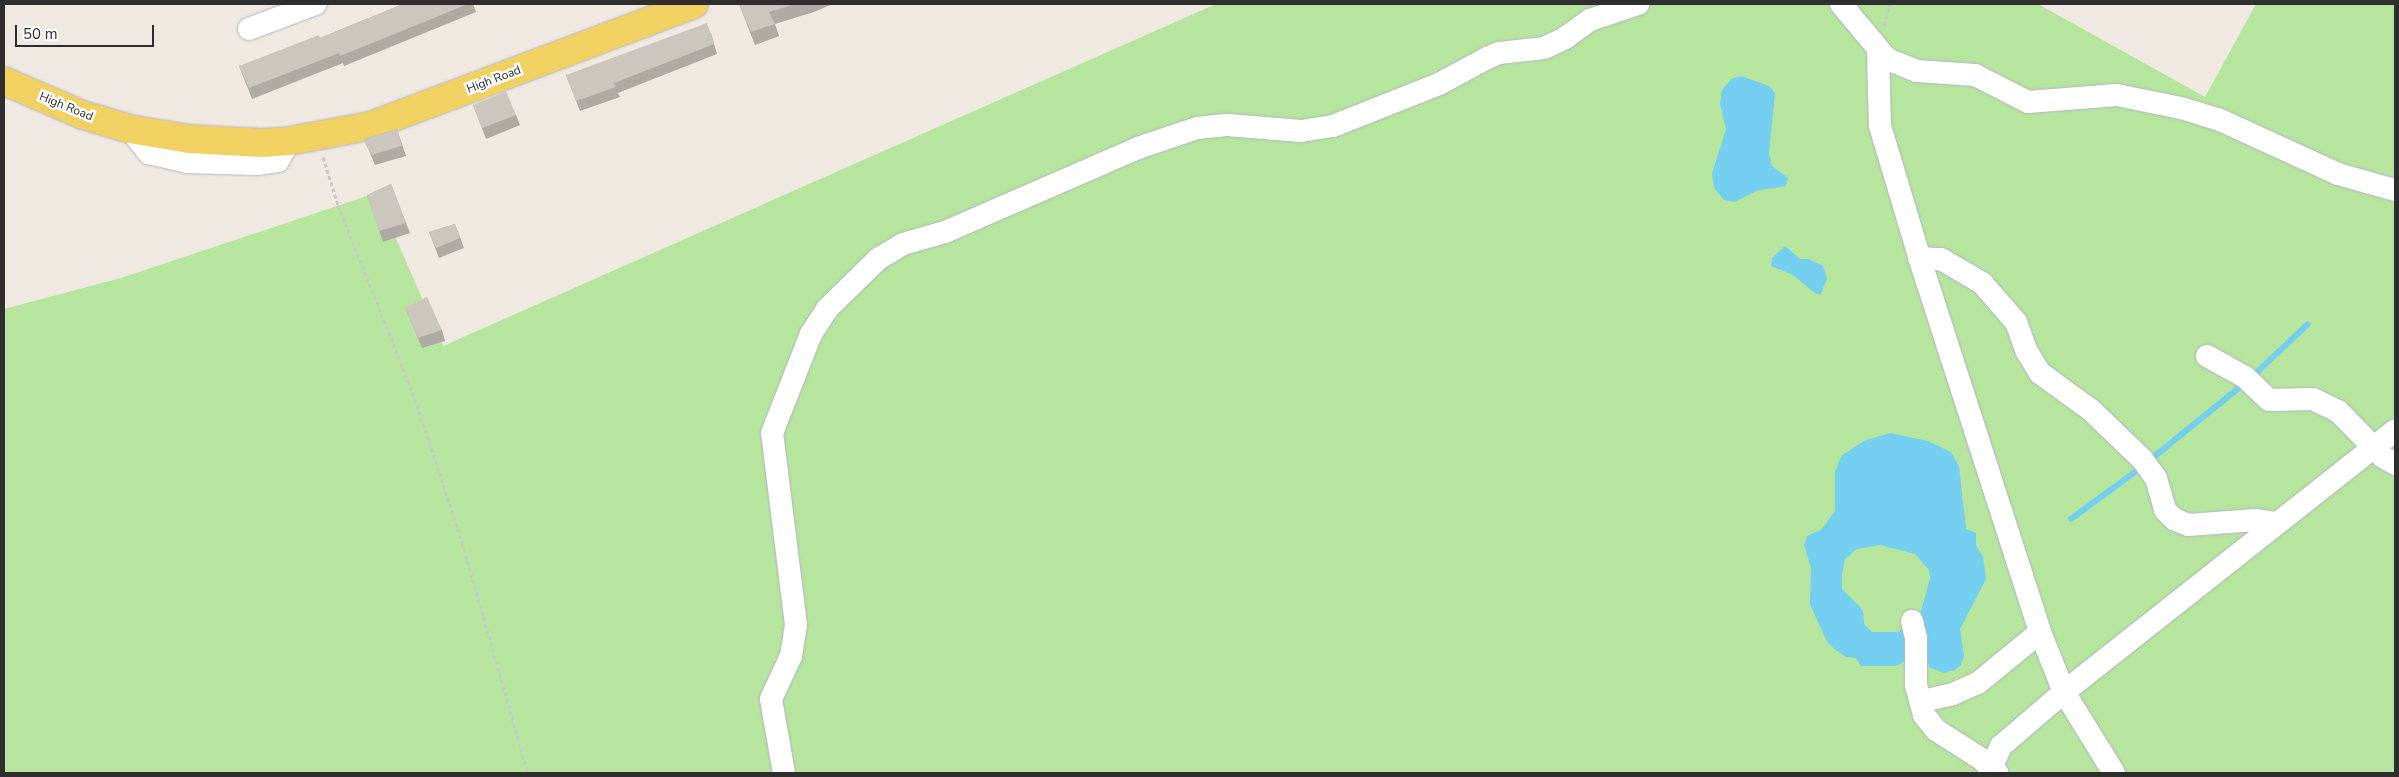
<!DOCTYPE html>
<html>
<head>
<meta charset="utf-8">
<style>
  body { margin:0 }
  #map { position:relative; width:2399px; height:777px; overflow:hidden; background:#efe9e1; font-family:"Nunito Sans",sans-serif }
  div>[style] { position:absolute }
  [style*='--x'] { left:calc(var(--x)*1px); top:calc(var(--y)*1px); width:calc(var(--w)*1px); rotate:calc(var(--a)*1deg) }
  .green>* { inset:0; background:#b6e59e }
  .water>* { inset:0; background:#75cff0 }
  .stream>* { height:5.5px; margin:-2.75px; padding:0 2.75px; transform-origin:2.75px; border-radius:2.75px; background:#75cff0 }
  .path>* { height:3px; margin-top:-1.5px; transform-origin:0; background:repeating-linear-gradient(90deg,#c9c9c9 0 4px,transparent 0 6.5px) }
  .roads { filter:drop-shadow(0 0 1px #b4b7c1) drop-shadow(0 0 1px #b4b7c1) }
  .minor>* { height:22px; margin:-11px; padding:0 11px; transform-origin:11px; border-radius:11px; background:#fff }
  .major>* { height:28px; margin:-14px; padding:0 14px; transform-origin:14px; border-radius:14px; background:#f2d163 }
  .wall>* { inset:0; background:#afaba4 }
  .building>* { inset:0; background:#cbc7bf }
  span { translate:-50% -50%; white-space:nowrap; text-align:center; line-height:1.15; -webkit-text-stroke:5px #fff; paint-order:stroke }
  .street-label { font-size:12px; color:#2e2e2e }
  .frame { position:absolute; inset:0; border:5px solid #2e2e2e; pointer-events:none }
  .scale { position:absolute; left:15px; top:25px; width:139px; height:22px; box-sizing:border-box; border:2px solid #2e2e2e; border-top:0; padding-left:6px; font-size:15px; line-height:18px; white-space:nowrap; color:#2e2e2e; -webkit-text-stroke:4px #fff; paint-order:stroke }
</style>
</head>
<body>
<div id="map">
  <div class="green">
    <div style="clip-path:polygon(1216px 4px,2038px 4px,2205px 97px,2256px 4px,2395px 4px,2395px 773px,4px 773px,4px 309px,121px 278px,376px 193px,443px 346px)"></div>
  </div>
  <div class="water">
    <div style="clip-path:polygon(1741px 76px,1769px 86px,1775px 93px,1769px 154px,1772px 166px,1788px 178px,1786px 186px,1759px 190px,1734px 202px,1724px 200px,1714px 188px,1712px 173px,1726px 129px,1720px 104px,1722px 90px,1731px 79px)"></div>
    <div style="clip-path:polygon(1785px 246px,1800px 259px,1809px 259px,1823px 266px,1827px 278px,1821px 294px,1816px 294px,1793px 275px,1771px 266px,1772px 258px)"></div>
    <div style="clip-path:polygon(1890px 433px,1928px 441px,1951px 452px,1959px 466px,1966px 529px,1976px 533px,1976px 545px,1983px 557px,1986px 579px,1960px 629px,1964px 656px,1961px 665px,1955px 670px,1943px 673px,1929px 667px,1918px 623px,1930px 578px,1929px 570px,1915px 554px,1880px 545px,1857px 549px,1845px 559px,1842px 575px,1842px 589px,1863px 610px,1864px 624px,1872px 632px,1898px 632px,1904px 627px,1907px 660px,1896px 666px,1861px 666px,1856px 658px,1846px 657px,1833px 648px,1826px 640px,1810px 604px,1811px 568px,1804px 545px,1807px 536px,1822px 529px,1835px 511px,1835px 472px,1841px 456px,1864px 441px)"></div>
  </div>
  <div class="stream">
    <div style="--x:2252;--y:377;--w:76;--a:-43.4"></div>
    <div style="--x:2149;--y:461;--w:124;--a:-39.1"></div>
    <div style="--x:2071;--y:519;--w:88;--a:-36.2"></div>
  </div>
  <div class="path">
    <div style="--x:1884;--y:25;--w:22;--a:-74"></div>
    <div style="--x:323;--y:157;--w:50;--a:72.6"></div>
    <div style="--x:338;--y:205;--w:215;--a:68.4"></div>
    <div style="--x:417;--y:405;--w:144;--a:71.8"></div>
    <div style="--x:462;--y:542;--w:240;--a:74.1"></div>
  </div>
  <div class="roads">
    <div class="minor">
      <div style="--x:1841;--y:4;--w:72;--a:50.1"></div>
      <div style="--x:1887;--y:59;--w:32;--a:22"></div>
      <div style="--x:1917;--y:71;--w:58;--a:3.9"></div>
      <div style="--x:1975;--y:75;--w:59;--a:27"></div>
      <div style="--x:2028;--y:102;--w:89;--a:-4.5"></div>
      <div style="--x:2117;--y:95;--w:65;--a:11.5"></div>
      <div style="--x:2181;--y:108;--w:39;--a:17"></div>
      <div style="--x:2218;--y:119;--w:132;--a:24.6"></div>
      <div style="--x:2338;--y:174;--w:59;--a:15.7"></div>
      <div style="--x:249;--y:29;--w:71;--a:-20.7"></div>
      <div style="--x:1878;--y:51;--w:75;--a:88.5"></div>
      <div style="--x:1880;--y:126;--w:143;--a:73.3"></div>
      <div style="--x:1921;--y:263;--w:388;--a:72.1"></div>
      <div style="--x:2040;--y:632;--w:65;--a:68.2"></div>
      <div style="--x:2064;--y:692;--w:95;--a:58.3"></div>
      <div style="--x:130;--y:129;--w:31;--a:52"></div>
      <div style="--x:149;--y:153;--w:39;--a:13"></div>
      <div style="--x:187;--y:162;--w:70;--a:1.6"></div>
      <div style="--x:257;--y:164;--w:21;--a:-8"></div>
      <div style="--x:278;--y:161;--w:23;--a:-61"></div>
      <div style="--x:1919;--y:258;--w:22;--a:3"></div>
      <div style="--x:1941;--y:259;--w:48;--a:30.3"></div>
      <div style="--x:1982;--y:283;--w:52;--a:48.9"></div>
      <div style="--x:2016;--y:322;--w:30;--a:70"></div>
      <div style="--x:2026;--y:350;--w:27;--a:59"></div>
      <div style="--x:2040;--y:373;--w:63;--a:36"></div>
      <div style="--x:2091;--y:410;--w:71;--a:43.9"></div>
      <div style="--x:2142;--y:459;--w:24;--a:54"></div>
      <div style="--x:2156;--y:478;--w:33;--a:74"></div>
      <div style="--x:2165;--y:510;--w:13;--a:45"></div>
      <div style="--x:2174;--y:519;--w:15;--a:23"></div>
      <div style="--x:2188;--y:525;--w:68;--a:-4.2"></div>
      <div style="--x:2256;--y:520;--w:19;--a:9"></div>
      <div style="--x:2207;--y:356;--w:43;--a:28.9"></div>
      <div style="--x:2245;--y:377;--w:33;--a:44"></div>
      <div style="--x:2269;--y:400;--w:44;--a:-1.3"></div>
      <div style="--x:2313;--y:399;--w:28;--a:26"></div>
      <div style="--x:2338;--y:411;--w:64;--a:45.6"></div>
      <div style="--x:2383;--y:457;--w:14;--a:30"></div>
      <div style="--x:1912;--y:621;--w:17;--a:77"></div>
      <div style="--x:1916;--y:638;--w:47;--a:90"></div>
      <div style="--x:1916;--y:685;--w:31;--a:75"></div>
      <div style="--x:1924;--y:715;--w:19;--a:51"></div>
      <div style="--x:1936;--y:730;--w:52;--a:32.5"></div>
      <div style="--x:1980;--y:758;--w:23;--a:41"></div>
      <div style="--x:1923;--y:701;--w:31;--a:-13"></div>
      <div style="--x:1953;--y:694;--w:27;--a:-24"></div>
      <div style="--x:1978;--y:683;--w:80;--a:-39.4"></div>
      <div style="--x:784;--y:773;--w:75;--a:-100"></div>
      <div style="--x:771;--y:699;--w:47;--a:-65.1"></div>
      <div style="--x:791;--y:656;--w:31;--a:-81"></div>
      <div style="--x:796;--y:625;--w:193;--a:-97.1"></div>
      <div style="--x:772;--y:433;--w:106;--a:-68.5"></div>
      <div style="--x:811;--y:334;--w:30;--a:-57"></div>
      <div style="--x:827;--y:309;--w:71;--a:-44.4"></div>
      <div style="--x:878;--y:259;--w:29;--a:-31"></div>
      <div style="--x:903;--y:244;--w:44;--a:-15.9"></div>
      <div style="--x:945;--y:232;--w:210;--a:-23.5"></div>
      <div style="--x:1138;--y:148;--w:62;--a:-18.7"></div>
      <div style="--x:1197;--y:128;--w:31;--a:-6"></div>
      <div style="--x:1228;--y:125;--w:73;--a:4.7"></div>
      <div style="--x:1301;--y:131;--w:32;--a:-9"></div>
      <div style="--x:1333;--y:126;--w:114;--a:-21.6"></div>
      <div style="--x:1439;--y:84;--w:55;--a:-28.4"></div>
      <div style="--x:1487;--y:58;--w:13;--a:-23"></div>
      <div style="--x:1499;--y:53;--w:45;--a:-6.3"></div>
      <div style="--x:1544;--y:48;--w:23;--a:-25"></div>
      <div style="--x:1565;--y:38;--w:31;--a:-36"></div>
      <div style="--x:1590;--y:20;--w:51;--a:-18.4"></div>
      <div style="--x:1989;--y:773;--w:30;--a:-66"></div>
      <div style="--x:2001;--y:746;--w:83;--a:-40.6"></div>
      <div style="--x:2064;--y:692;--w:422;--a:-38.3"></div>
    </div>
    <div class="major">
      <div style="--x:4;--y:81;--w:86;--a:23.3"></div>
      <div style="--x:83;--y:115;--w:49;--a:16.6"></div>
      <div style="--x:130;--y:129;--w:60;--a:9.6"></div>
      <div style="--x:189;--y:139;--w:73;--a:3.1"></div>
      <div style="--x:262;--y:143;--w:27;--a:-4"></div>
      <div style="--x:289;--y:141;--w:82;--a:-10.5"></div>
      <div style="--x:370;--y:126;--w:346;--a:-20.6"></div>
    </div>
  </div>
  <div class="wall">
    <div style="clip-path:polygon(403px 4px,473px 4px,476px 12px,344px 66px,343px 63px,252px 99px,239px 66px,320px 38px)"></div>
    <div style="clip-path:polygon(739px 4px,833px 4px,814px 12px,775px 24px,779px 36px,755px 45px)"></div>
    <div style="clip-path:polygon(711px 33px,717px 54px,618px 93px,620px 97px,580px 111px,566px 75px)"></div>
    <div style="clip-path:polygon(473px 105px,516px 115px,520px 125px,486px 139px)"></div>
    <div style="clip-path:polygon(397px 129px,406px 156px,375px 165px,364px 139px)"></div>
    <div style="clip-path:polygon(391px 184px,410px 233px,383px 242px,367px 195px)"></div>
    <div style="clip-path:polygon(455px 224px,464px 248px,439px 258px,429px 232px)"></div>
    <div style="clip-path:polygon(405px 307px,442px 330px,445px 341px,422px 348px)"></div>
  </div>
  <div class="building">
    <div style="clip-path:polygon(403px 4px,468px 4px,340px 56px,339px 53px,249px 88px,239px 66px,319px 35px,320px 38px)"></div>
    <div style="clip-path:polygon(739px 4px,795px 4px,769px 12px,775px 24px,751px 32px)"></div>
    <div style="clip-path:polygon(707px 23px,714px 44px,614px 83px,616px 87px,576px 101px,566px 75px)"></div>
    <div style="clip-path:polygon(506px 91px,516px 115px,482px 128px,473px 105px)"></div>
    <div style="clip-path:polygon(397px 129px,402px 146px,371px 155px,364px 139px)"></div>
    <div style="clip-path:polygon(391px 184px,406px 223px,379px 231px,367px 195px)"></div>
    <div style="clip-path:polygon(455px 224px,460px 238px,436px 248px,429px 232px)"></div>
    <div style="clip-path:polygon(427px 297px,442px 330px,418px 338px,405px 307px)"></div>
  </div>
  <div class="street-label">
    <span style="left:494px;top:80px;rotate:-21deg">High Road</span>
    <span style="left:66px;top:107px;rotate:22deg">High Road</span>
  </div>
  <div class="frame"></div>
  <div class="scale">50 m</div>
</div>
</body>
</html>
